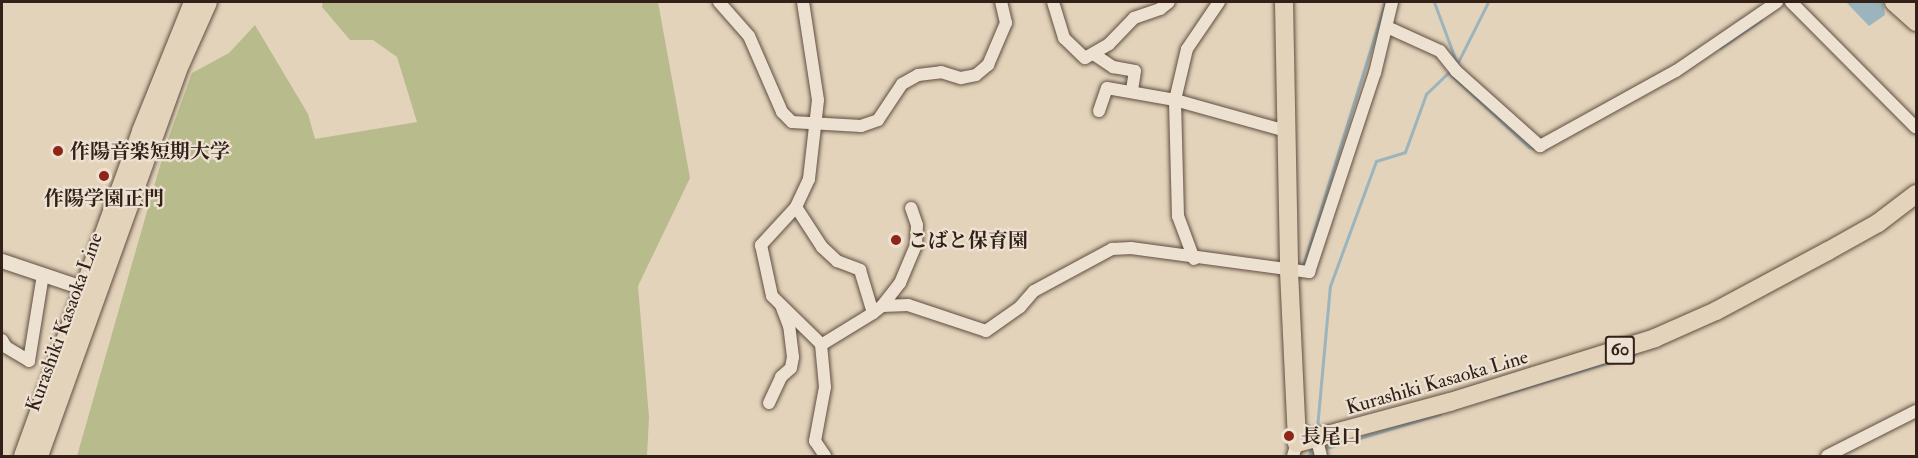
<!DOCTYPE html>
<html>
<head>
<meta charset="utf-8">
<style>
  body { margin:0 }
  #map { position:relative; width:1918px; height:458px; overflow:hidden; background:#e3d3ba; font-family:"IM FELL Double Pica","Noto Serif JP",serif }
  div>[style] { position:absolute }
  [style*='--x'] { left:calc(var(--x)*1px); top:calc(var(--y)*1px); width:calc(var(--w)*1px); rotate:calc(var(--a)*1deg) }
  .green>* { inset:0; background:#b8bb8c }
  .water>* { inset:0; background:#9cb4bc }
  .stream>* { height:3px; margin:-1.5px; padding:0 1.5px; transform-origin:1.5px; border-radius:1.5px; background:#9cb4bc }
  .roads { filter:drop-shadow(0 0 2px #5f4e41) drop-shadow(0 0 2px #5f4e41) }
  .minor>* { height:12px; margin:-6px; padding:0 6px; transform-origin:6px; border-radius:6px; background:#ede2d2 }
  .tertiary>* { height:14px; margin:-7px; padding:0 7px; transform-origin:7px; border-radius:7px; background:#ede2d2 }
  .primary>* { height:18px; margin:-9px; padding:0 9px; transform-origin:9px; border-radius:9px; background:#e3d3ba }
  .motorway>* { height:21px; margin:-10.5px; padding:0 10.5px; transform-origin:10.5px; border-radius:10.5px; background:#e3d3ba }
  .dots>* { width:16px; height:16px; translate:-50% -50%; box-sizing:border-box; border:3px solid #ede2d2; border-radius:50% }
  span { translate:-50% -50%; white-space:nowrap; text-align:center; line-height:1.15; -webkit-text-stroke:4.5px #ede2d2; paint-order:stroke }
  .shield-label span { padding:2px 4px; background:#ede2d2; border:2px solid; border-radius:4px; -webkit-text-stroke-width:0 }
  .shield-label { font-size:18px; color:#332119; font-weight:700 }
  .poi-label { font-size:20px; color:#332119; font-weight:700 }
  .left { translate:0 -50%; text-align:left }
  .street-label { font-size:20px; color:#332119 }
  .frame { position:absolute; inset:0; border:3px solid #332119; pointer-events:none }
</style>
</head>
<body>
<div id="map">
  <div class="green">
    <div style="clip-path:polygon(323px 2px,658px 2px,690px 178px,638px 286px,649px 417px,647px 456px,77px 456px,166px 145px,192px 73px,229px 53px,255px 25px,308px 114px,315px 139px,417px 122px,397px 57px,373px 40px,350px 40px,322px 7px)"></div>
  </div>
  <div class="water">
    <div style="clip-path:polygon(1846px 2px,1883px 2px,1885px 15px,1869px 26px)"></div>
  </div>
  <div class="stream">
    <div style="--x:1434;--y:2;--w:66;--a:69.6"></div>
    <div style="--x:1720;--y:48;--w:50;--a:-34.3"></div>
    <div style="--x:1457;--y:64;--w:69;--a:-63.4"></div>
    <div style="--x:1449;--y:73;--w:109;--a:42.8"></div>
    <div style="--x:1529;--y:147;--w:10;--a:17"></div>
    <div style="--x:1302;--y:269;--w:280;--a:-72.7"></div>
    <div style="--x:1498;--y:396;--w:143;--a:-17"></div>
    <div style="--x:1304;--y:424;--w:14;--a:17"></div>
    <div style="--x:1317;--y:428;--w:143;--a:-84.8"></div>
    <div style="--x:1330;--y:286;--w:133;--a:-69.8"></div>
    <div style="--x:1376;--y:161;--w:30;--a:-17"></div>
    <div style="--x:1405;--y:152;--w:62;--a:-70.1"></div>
    <div style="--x:1426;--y:94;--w:33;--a:-44"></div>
    <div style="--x:1323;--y:449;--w:122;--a:-16.7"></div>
    <div style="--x:1310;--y:450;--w:6;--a:90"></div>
    <div style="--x:1306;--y:456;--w:12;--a:-24"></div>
  </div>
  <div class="roads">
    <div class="minor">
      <div style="--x:719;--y:2;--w:45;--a:48.6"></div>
      <div style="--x:749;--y:36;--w:83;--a:66.5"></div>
      <div style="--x:782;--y:112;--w:14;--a:45"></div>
      <div style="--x:792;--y:122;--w:69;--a:3.3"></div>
      <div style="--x:861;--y:126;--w:18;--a:-19"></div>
      <div style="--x:878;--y:120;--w:43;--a:-56.3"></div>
      <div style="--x:902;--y:84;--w:18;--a:-29"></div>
      <div style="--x:918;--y:75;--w:23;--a:-7"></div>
      <div style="--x:941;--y:72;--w:21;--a:17"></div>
      <div style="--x:961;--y:78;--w:15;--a:-11"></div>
      <div style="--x:976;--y:75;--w:16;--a:-40"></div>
      <div style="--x:988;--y:65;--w:46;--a:-66.8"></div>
      <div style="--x:1006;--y:23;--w:22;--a:-103"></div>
      <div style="--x:803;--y:2;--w:99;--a:81.3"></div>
      <div style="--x:818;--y:100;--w:80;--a:96.5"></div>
      <div style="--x:809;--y:179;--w:31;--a:115"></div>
      <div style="--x:796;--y:207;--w:52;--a:132.6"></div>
      <div style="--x:761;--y:245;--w:52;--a:77.8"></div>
      <div style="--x:772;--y:296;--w:69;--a:44.4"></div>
      <div style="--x:821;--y:344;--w:43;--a:84.7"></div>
      <div style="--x:825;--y:387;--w:55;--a:100.5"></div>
      <div style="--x:815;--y:441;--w:18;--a:56"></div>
      <div style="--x:1053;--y:2;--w:38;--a:73"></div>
      <div style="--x:1064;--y:38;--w:29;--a:44"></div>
      <div style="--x:1085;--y:58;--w:28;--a:-30"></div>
      <div style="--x:1109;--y:44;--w:36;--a:-46"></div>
      <div style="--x:1134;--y:18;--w:28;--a:-19"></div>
      <div style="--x:1160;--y:9;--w:11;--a:-38"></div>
      <div style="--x:1791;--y:2;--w:177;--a:45.2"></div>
      <div style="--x:1387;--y:27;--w:58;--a:24.4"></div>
      <div style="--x:1440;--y:51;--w:26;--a:51"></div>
      <div style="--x:1456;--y:71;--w:113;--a:41.8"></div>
      <div style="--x:1540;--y:146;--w:155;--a:-28.9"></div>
      <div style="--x:1676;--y:71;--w:122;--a:-34.3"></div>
      <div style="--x:1095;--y:55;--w:22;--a:34"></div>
      <div style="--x:1113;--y:67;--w:22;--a:10"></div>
      <div style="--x:1135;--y:71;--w:20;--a:99"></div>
      <div style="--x:1099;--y:111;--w:24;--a:-71"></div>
      <div style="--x:1107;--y:88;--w:69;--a:10"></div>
      <div style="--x:1175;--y:100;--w:115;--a:15.6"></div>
      <div style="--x:796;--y:207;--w:48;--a:57"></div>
      <div style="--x:822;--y:247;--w:21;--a:43"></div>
      <div style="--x:837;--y:261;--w:25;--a:21"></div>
      <div style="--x:860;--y:270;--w:45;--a:73.2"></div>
      <div style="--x:873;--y:313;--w:11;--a:-38"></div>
      <div style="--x:882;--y:306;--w:26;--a:-2"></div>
      <div style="--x:908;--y:305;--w:82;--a:18.4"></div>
      <div style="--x:986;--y:331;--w:42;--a:-35.2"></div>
      <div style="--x:1020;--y:307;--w:21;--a:-49"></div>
      <div style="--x:1034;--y:291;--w:89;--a:-28.3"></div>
      <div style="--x:1112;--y:249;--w:19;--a:-3"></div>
      <div style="--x:1131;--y:248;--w:180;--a:7.7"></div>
      <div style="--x:1309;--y:272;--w:210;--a:-71.7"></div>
      <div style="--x:1375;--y:73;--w:73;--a:-76.5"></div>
      <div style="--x:1194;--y:259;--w:46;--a:-110.4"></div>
      <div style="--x:1178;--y:216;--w:116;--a:-91.5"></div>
      <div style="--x:1175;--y:100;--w:52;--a:-76.8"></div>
      <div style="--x:1187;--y:49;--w:57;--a:-55.8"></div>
      <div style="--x:882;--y:306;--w:29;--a:-52"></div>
      <div style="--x:900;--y:283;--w:41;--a:-67.2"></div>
      <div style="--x:916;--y:245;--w:20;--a:-87"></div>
      <div style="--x:917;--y:225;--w:18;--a:-109"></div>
      <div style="--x:2;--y:340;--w:8;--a:60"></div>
      <div style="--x:6;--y:347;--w:27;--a:31"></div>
      <div style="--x:29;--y:361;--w:87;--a:-80.8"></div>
      <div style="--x:821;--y:345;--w:61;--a:-31.6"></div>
      <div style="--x:769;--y:403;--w:29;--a:-65"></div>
      <div style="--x:781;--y:377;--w:13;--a:-42"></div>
      <div style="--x:791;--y:368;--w:11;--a:-80"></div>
      <div style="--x:793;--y:357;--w:31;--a:-97"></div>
      <div style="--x:789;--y:326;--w:22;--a:-111"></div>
      <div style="--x:1317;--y:440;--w:16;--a:76"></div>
      <div style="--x:1293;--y:456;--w:14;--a:-73"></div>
      <div style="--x:1827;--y:456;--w:100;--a:-26.8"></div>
    </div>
    <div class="tertiary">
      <div style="--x:2;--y:261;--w:94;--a:18.6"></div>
    </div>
    <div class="primary">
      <div style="--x:1284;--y:2;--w:269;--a:88.9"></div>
      <div style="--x:1289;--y:271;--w:172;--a:87.3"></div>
      <div style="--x:1297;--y:443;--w:158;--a:-15"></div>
      <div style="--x:1450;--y:402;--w:215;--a:-17.3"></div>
      <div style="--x:1655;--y:338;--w:67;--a:-23.9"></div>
      <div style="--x:1716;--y:311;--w:127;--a:-28.2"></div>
      <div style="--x:1828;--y:251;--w:57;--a:-29.2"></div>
      <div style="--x:1878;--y:223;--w:48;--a:-37.3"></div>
      <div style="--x:1894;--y:2;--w:30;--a:42"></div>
      <div style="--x:23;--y:456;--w:346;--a:-70"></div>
      <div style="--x:141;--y:131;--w:139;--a:-68"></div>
      <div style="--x:39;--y:456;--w:416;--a:-70.2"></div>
      <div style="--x:180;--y:65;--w:69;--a:-66"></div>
    </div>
    <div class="motorway">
      <div style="--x:1911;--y:2;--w:6;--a:39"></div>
    </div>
  </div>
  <div class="dots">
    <div style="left:58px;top:151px;background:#8f2418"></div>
    <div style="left:104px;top:176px;background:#8f2418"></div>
    <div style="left:896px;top:240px;background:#8f2418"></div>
    <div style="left:1289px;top:436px;background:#8f2418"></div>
  </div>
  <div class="shield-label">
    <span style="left:1620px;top:350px">60</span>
  </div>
  <div class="poi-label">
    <span class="left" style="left:70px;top:151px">作陽音楽短期大学</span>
    <span style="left:104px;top:198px">作陽学園正門</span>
    <span class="left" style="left:908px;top:240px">こばと保育園</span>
    <span class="left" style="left:1301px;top:436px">長尾口</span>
  </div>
  <div class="street-label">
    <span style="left:64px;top:322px;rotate:-70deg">Kurashiki Kasaoka Line</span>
    <span style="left:1437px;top:382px;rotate:-16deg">Kurashiki Kasaoka Line</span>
  </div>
  <div class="frame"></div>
</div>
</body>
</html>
